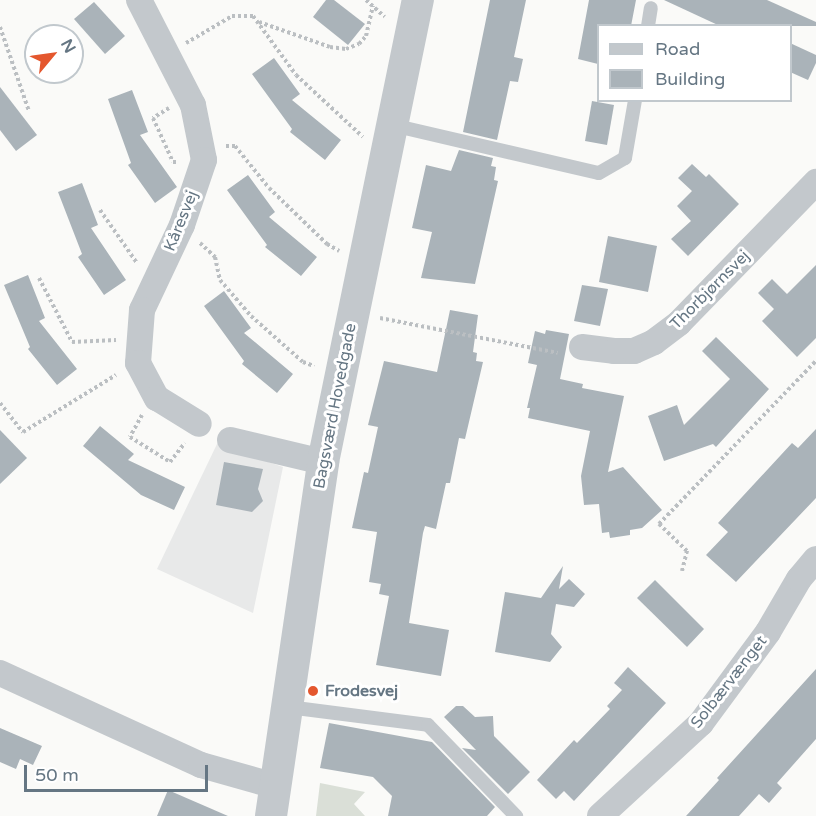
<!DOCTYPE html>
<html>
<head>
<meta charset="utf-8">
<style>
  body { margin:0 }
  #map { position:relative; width:816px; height:816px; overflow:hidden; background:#fafaf8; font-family:"Varela Round",sans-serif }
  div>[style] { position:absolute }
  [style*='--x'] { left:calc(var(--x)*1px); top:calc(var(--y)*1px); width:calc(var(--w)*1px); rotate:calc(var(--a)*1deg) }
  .built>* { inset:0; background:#e8e9e9 }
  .green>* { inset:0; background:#dadfd7 }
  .building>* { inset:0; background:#aab3b9 }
  .path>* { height:4px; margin-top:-2px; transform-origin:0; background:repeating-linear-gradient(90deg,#bbbfc2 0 3px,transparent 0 6px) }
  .service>* { height:14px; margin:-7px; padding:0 7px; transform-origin:7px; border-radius:7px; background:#c3c8cc }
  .minor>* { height:26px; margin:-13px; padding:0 13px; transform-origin:13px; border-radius:13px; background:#c3c8cc }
  .tertiary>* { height:32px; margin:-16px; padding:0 16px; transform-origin:16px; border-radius:16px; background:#c3c8cc }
  .dots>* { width:16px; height:16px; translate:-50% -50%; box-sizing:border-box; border:3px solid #fff; border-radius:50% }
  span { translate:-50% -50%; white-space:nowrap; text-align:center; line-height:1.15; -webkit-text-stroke:6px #fff; paint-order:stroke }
  .street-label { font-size:16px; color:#657683 }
  .poi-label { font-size:16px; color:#657683; font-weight:700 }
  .left { translate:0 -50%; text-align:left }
  .legend { position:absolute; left:597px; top:24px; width:195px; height:78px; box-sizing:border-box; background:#fff; border:2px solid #c1c8cd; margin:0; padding:8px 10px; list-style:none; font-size:18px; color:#657683 }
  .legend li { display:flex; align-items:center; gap:12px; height:30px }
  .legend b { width:30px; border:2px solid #c1c8cd }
  .north { position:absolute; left:24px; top:24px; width:60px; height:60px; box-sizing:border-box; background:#fff; border:2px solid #c1c8cd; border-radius:50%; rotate:61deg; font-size:16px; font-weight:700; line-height:24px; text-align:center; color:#657683 }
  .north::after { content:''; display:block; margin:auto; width:21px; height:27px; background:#e4572e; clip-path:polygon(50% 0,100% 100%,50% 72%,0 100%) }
  .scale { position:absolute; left:24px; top:765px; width:184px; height:27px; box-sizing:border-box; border:3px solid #657683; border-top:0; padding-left:8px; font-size:18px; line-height:21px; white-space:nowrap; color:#657683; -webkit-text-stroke:4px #fff; paint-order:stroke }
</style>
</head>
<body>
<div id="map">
  <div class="built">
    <div style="clip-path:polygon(217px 444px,283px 467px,253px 613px,157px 569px)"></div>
  </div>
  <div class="green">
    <div style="clip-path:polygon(320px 783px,365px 792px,354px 804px,365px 816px,316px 816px)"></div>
  </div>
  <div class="building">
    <div style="clip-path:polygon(326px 0,334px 0,365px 24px,348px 45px,313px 17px)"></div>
    <div style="clip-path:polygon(490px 0,526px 0,514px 57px,523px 59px,518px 82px,510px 81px,497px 140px,463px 132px)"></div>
    <div style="clip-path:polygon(589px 0,636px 0,631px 26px,598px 26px,598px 64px,578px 59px)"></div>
    <div style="clip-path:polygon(664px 0,767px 0,816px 22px,816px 26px,720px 26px)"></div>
    <div style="clip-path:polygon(94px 2px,125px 36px,105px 54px,74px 19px)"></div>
    <div style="clip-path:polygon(790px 43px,816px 55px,816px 63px,808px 80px,790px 72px)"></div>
    <div style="clip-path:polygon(274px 58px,300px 94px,292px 100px,341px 140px,325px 160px,290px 132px,292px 129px,252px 74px)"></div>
    <div style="clip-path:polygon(0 87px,37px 135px,16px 151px,0 130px)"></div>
    <div style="clip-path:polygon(132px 90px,148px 132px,140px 135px,177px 187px,155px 203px,128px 165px,131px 163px,108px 99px)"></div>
    <div style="clip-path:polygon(592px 101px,614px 105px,607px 145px,585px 141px)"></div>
    <div style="clip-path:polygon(459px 150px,493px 158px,491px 166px,496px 167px,494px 180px,498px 181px,475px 284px,421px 278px,432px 232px,412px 228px,426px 165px,451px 171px)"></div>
    <div style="clip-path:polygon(692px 164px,706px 177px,709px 174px,739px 204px,688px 256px,671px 239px,691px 221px,677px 206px,692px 191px,678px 178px)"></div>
    <div style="clip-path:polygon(248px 175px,275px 212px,269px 217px,317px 257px,301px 276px,265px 247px,267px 245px,227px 190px)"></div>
    <div style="clip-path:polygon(82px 183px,98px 225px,91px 228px,126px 280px,104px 295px,78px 257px,82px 254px,58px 192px)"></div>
    <div style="clip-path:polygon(608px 236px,657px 246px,648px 292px,599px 282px)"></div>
    <div style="clip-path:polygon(816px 265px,816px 338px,797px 357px,762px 321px,774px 309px,758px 293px,772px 279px,787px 294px)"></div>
    <div style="clip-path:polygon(28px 275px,45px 318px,39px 321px,77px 369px,57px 385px,28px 349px,30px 347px,4px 285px)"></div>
    <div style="clip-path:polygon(582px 285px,608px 289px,600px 326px,574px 321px)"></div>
    <div style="clip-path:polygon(224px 291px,251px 328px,244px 333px,293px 374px,277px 393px,242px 364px,244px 361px,204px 306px)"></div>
    <div style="clip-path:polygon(450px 310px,478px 315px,473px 352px,477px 353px,476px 361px,483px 362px,465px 439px,459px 438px,450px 483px,446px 483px,436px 529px,425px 526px,423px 533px,409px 623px,449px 630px,441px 676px,376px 665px,389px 596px,379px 594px,381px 584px,369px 582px,377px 532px,352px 528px,364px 472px,368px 473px,378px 427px,368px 425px,384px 361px,437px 372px)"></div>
    <div style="clip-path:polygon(546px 330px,569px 334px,560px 379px,583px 384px,582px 388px,624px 396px,608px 472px,623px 467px,662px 510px,642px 528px,630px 530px,630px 535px,610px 538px,609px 532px,602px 533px,599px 504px,584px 505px,581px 476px,590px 431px,528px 418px,530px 408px,527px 408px,537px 365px,528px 363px,535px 331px,545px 334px)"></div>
    <div style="clip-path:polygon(716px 337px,769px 389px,716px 447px,713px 444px,664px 461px,648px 416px,677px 405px,684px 425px,730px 379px,702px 351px)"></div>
    <div style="clip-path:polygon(100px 426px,134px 454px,128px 460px,185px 487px,174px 510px,141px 495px,83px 446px)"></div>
    <div style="clip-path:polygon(816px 429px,816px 498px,736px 582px,706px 555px,728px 532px,718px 523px,792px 443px,798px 448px)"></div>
    <div style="clip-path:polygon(0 430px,27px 458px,0 484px)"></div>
    <div style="clip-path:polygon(224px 462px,263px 469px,258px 489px,263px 501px,252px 512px,216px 505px)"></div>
    <div style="clip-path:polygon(563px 566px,559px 589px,569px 579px,585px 594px,574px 607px,556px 604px,551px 634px,562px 647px,550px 662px,495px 652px,505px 592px,541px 598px)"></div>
    <div style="clip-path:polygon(655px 580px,704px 629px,687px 647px,637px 598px)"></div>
    <div style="clip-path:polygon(628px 667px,666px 703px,574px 801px,564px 791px,556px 799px,537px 780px,574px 740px,577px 743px,610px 709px,607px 706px,622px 690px,614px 683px)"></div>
    <div style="clip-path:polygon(816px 669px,816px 739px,777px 783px,782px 788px,769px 803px,759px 794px,739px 816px,686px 816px,719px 780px,717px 778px)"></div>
    <div style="clip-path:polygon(456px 706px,463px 706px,475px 717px,493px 716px,494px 736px,530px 772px,508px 794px,462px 748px,476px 750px,444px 717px)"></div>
    <div style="clip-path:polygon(329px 723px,432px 742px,495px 807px,487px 816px,388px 816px,392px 796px,373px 777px,320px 768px)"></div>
    <div style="clip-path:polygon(0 728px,42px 746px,33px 765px,20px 759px,16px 769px,0 762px)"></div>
    <div style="clip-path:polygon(168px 790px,228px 816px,157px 816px)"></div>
  </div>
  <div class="path">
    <div style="--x:366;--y:0;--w:25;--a:42"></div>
    <div style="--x:259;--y:22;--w:75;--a:19.4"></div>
    <div style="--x:330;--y:47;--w:16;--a:7"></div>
    <div style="--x:346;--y:49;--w:14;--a:-21"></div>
    <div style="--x:359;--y:44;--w:11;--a:-49"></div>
    <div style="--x:366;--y:36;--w:31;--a:-77"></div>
    <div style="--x:0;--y:27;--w:89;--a:71"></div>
    <div style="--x:186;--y:43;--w:53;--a:-30.4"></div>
    <div style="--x:232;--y:16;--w:21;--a:0"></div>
    <div style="--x:253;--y:16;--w:73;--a:53.9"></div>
    <div style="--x:296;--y:75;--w:91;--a:42.8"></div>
    <div style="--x:169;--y:108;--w:19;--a:148"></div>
    <div style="--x:153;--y:118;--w:48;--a:65.6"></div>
    <div style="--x:173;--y:162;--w:4;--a:0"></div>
    <div style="--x:226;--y:146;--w:9;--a:0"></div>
    <div style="--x:235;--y:146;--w:54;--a:51"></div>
    <div style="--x:269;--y:188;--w:81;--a:44"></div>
    <div style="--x:327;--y:244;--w:14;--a:30"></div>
    <div style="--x:100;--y:210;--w:65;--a:55.1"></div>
    <div style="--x:200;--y:243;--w:21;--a:43"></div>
    <div style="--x:215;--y:257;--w:24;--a:78"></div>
    <div style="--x:220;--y:280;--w:48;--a:49.3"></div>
    <div style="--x:251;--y:316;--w:69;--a:41.5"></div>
    <div style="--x:303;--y:362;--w:12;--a:20"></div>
    <div style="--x:39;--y:278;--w:72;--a:62.7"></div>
    <div style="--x:72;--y:342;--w:44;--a:-2.6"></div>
    <div style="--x:380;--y:318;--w:181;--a:11.1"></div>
    <div style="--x:0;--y:403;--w:37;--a:52"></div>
    <div style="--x:23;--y:432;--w:109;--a:-31.5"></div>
    <div style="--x:142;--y:415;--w:25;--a:119"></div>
    <div style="--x:130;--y:437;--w:47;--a:32"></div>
    <div style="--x:170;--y:462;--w:24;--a:-52"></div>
    <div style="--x:682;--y:571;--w:21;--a:-76"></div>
    <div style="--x:687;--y:551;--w:39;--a:-136"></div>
    <div style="--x:659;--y:524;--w:226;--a:-46.1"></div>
  </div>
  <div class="service">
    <div style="--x:648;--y:26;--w:18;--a:-81"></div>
    <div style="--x:392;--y:125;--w:212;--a:13.1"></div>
    <div style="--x:599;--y:173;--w:30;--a:-30"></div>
    <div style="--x:625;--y:158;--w:59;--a:-80.2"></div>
    <div style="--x:288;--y:707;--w:141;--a:7.3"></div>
    <div style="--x:428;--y:725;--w:127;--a:46"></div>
  </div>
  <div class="minor">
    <div style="--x:139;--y:0;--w:118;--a:62.8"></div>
    <div style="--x:193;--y:105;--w:56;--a:78.7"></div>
    <div style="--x:204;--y:160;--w:69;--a:108.7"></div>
    <div style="--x:182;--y:225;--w:94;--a:115.2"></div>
    <div style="--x:142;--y:310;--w:53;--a:94.3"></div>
    <div style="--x:138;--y:363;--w:40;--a:62"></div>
    <div style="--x:157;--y:398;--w:49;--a:31.8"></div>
    <div style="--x:582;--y:347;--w:32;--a:7"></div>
    <div style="--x:614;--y:351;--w:20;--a:0"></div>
    <div style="--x:634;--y:351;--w:22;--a:-24"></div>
    <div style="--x:654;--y:342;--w:31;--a:-37"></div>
    <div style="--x:679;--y:323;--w:197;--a:-45.8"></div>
    <div style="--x:230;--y:440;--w:96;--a:13.3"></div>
    <div style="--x:0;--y:673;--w:221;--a:24.6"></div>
    <div style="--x:201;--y:765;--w:77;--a:15.8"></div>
    <div style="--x:600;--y:816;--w:137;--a:-42.6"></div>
    <div style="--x:701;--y:723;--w:113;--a:-53.6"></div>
    <div style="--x:768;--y:632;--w:61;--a:-59.7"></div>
    <div style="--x:799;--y:579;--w:26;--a:-50"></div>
  </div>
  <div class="tertiary">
    <div style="--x:271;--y:816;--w:358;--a:-81.6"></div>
    <div style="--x:323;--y:462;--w:472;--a:-78.4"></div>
  </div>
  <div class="dots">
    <div style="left:313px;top:691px;background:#e4572e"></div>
  </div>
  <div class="street-label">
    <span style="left:181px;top:221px;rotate:-68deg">Kåresvej</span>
    <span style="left:710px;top:290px;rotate:-45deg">Thorbjørnsvej</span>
    <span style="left:335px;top:406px;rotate:-79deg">Bagsværd Hovedgade</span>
    <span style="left:729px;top:682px;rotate:-52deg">Solbærvænget</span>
  </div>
  <div class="poi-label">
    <span class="left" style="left:325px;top:691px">Frodesvej</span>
  </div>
  <ul class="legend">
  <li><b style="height:8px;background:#c3c8cc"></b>Road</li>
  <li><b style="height:16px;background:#aab3b9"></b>Building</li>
  </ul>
  <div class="north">N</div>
  <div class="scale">50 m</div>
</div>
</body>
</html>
